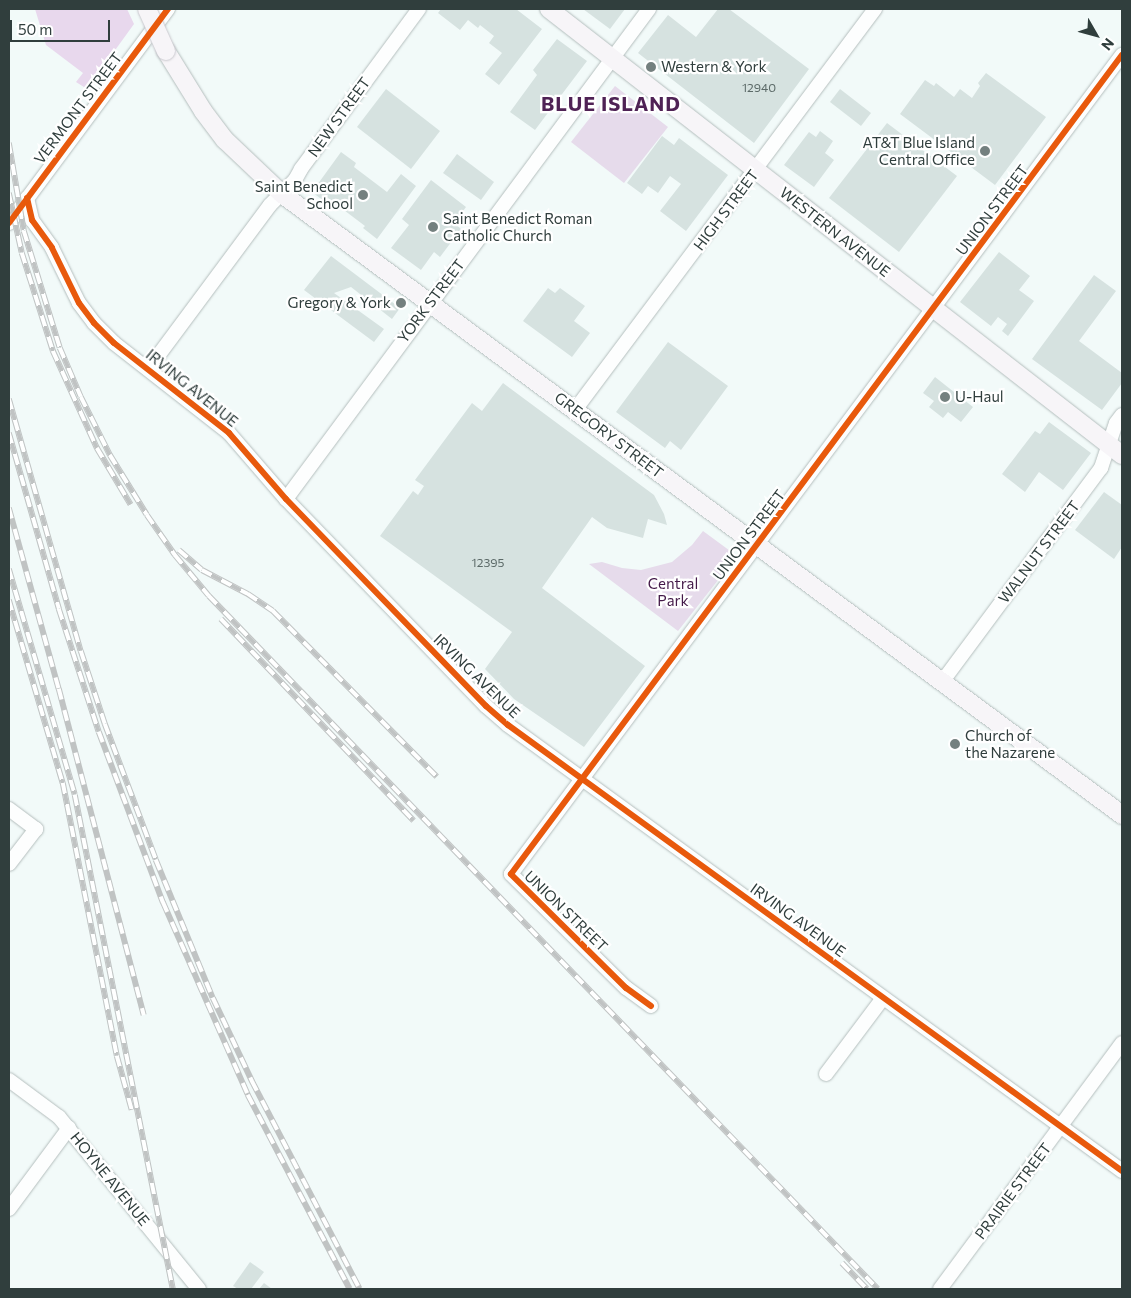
<!DOCTYPE html>
<html>
<head>
<meta charset="utf-8">
<style>
  body { margin:0 }
  #map { position:relative; width:1131px; height:1298px; overflow:hidden; background:#f2faf9; font-family:Commissioner,sans-serif }
  div>[style] { position:absolute }
  [style*='--x'] { left:calc(var(--x)*1px); top:calc(var(--y)*1px); width:calc(var(--w)*1px); rotate:calc(var(--a)*1deg) }
  .green>* { inset:0; background:#e6dbeb }
  .forest>* { inset:0; background:#e8d8ed }
  .building>* { inset:0; background:#d6e2e0 }
  .roads { filter:drop-shadow(0 0 1px #b4bebd) drop-shadow(0 0 1px #b4bebd) }
  .minor>* { height:14px; margin:-7px; padding:0 7px; transform-origin:7px; border-radius:7px; background:#fdfefe }
  .major>* { height:18px; margin:-9px; padding:0 9px; transform-origin:9px; border-radius:9px; background:#f7f5f8 }
  .rail>* { height:5.5px; margin-top:-2.75px; transform-origin:0; background:repeating-linear-gradient(90deg,#fff 0 11px,#c0c3c3 0 22px); box-sizing:border-box; border-block:1px solid #c0c3c3 }
  .bridges { filter:drop-shadow(0 0 1px #c8c7cd) drop-shadow(0 0 1px #c8c7cd) }
  .major-bridge>* { height:18px; margin:-9px; padding:0 9px; transform-origin:9px; border-radius:9px; background:#f7f5f8 }
  .cycleway>* { height:6px; margin:-3px; padding:0 3px; transform-origin:3px; border-radius:3px; background:#e8590c }
  .dots>* { width:14px; height:14px; translate:-50% -50%; box-sizing:border-box; border:2px solid #fff; border-radius:50% }
  span { translate:-50% -50%; white-space:nowrap; text-align:center; line-height:1.15; -webkit-text-stroke:4.5px #fff; paint-order:stroke }
  .number-label { font-size:12px; color:#5c6a68 }
  .number-label span { -webkit-text-stroke-width:0 }
  .poi-label { font-size:15px; color:#303e3d }
  .left { translate:0 -50%; text-align:left }
  .right { translate:-100% -50%; text-align:right }
  .street-label { font-size:15px; color:#303e3d }
  .park-label { font-size:15px; color:#441a49 }
  .district-label { font-size:20px; color:#4f2255; font-weight:700; letter-spacing:1px }
  .frame { position:absolute; inset:0; border:10px solid #303e3d; pointer-events:none }
  .north { position:absolute; left:1071px; top:10px; width:50px; height:50px; -webkit-text-stroke:4px #fff; paint-order:stroke; rotate:128deg; font-size:14px; font-weight:700; line-height:20px; text-align:center; color:#303e3d }
  .north::after { content:''; display:block; margin:auto; width:18px; height:22px; background:#303e3d; clip-path:polygon(50% 0,100% 100%,50% 72%,0 100%) }
  .scale { position:absolute; left:10px; top:20px; width:100px; height:22px; box-sizing:border-box; border:2px solid #303e3d; border-top:0; padding-left:6px; font-size:15px; line-height:18px; white-space:nowrap; color:#303e3d; -webkit-text-stroke:4px #fff; paint-order:stroke }
</style>
</head>
<body>
<div id="map">
  <div class="green">
    <div style="clip-path:polygon(615px 86px,668px 127px,624px 183px,571px 142px)"></div>
    <div style="clip-path:polygon(703px 531px,737px 556px,678px 631px,589px 564px,602px 562px,622px 568px,641px 570px,672px 562px,692px 545px)"></div>
  </div>
  <div class="forest">
    <div style="clip-path:polygon(35px 9px,127px 9px,134px 24px,87px 89px,76px 82px,83px 73px,46px 45px)"></div>
  </div>
  <div class="building">
    <div style="clip-path:polygon(441px 9px,516px 9px,542px 29px,499px 85px,485px 74px,502px 53px,489px 43px,494px 36px,480px 25px,478px 28px,468px 20px,460px 30px,438px 13px)"></div>
    <div style="clip-path:polygon(583px 9px,625px 9px,610px 29px)"></div>
    <div style="clip-path:polygon(718px 9px,729px 9px,809px 69px,754px 143px,638px 53px,668px 15px,696px 37px)"></div>
    <div style="clip-path:polygon(557px 39px,587px 61px,535px 130px,510px 112px,537px 75px,533px 70px)"></div>
    <div style="clip-path:polygon(986px 73px,1046px 117px,995px 185px,900px 114px,925px 80px,934px 86px,936px 83px,954px 97px,960px 89px,972px 98px,980px 86px,978px 83px)"></div>
    <div style="clip-path:polygon(386px 89px,440px 131px,411px 169px,357px 127px)"></div>
    <div style="clip-path:polygon(840px 89px,871px 113px,861px 126px,830px 102px)"></div>
    <div style="clip-path:polygon(887px 123px,957px 176px,899px 252px,829px 198px)"></div>
    <div style="clip-path:polygon(820px 131px,833px 141px,825px 153px,834px 160px,814px 187px,784px 165px,809px 132px,816px 137px)"></div>
    <div style="clip-path:polygon(662px 136px,674px 145px,679px 138px,728px 175px,686px 231px,660px 211px,681px 184px,670px 176px,658px 193px,648px 186px,642px 194px,627px 183px)"></div>
    <div style="clip-path:polygon(341px 152px,356px 163px,354px 167px,387px 192px,401px 174px,416px 186px,377px 239px,363px 228px,365px 226px,328px 198px,325px 202px,312px 192px)"></div>
    <div style="clip-path:polygon(457px 154px,494px 182px,481px 200px,443px 173px)"></div>
    <div style="clip-path:polygon(431px 180px,466px 207px,454px 223px,461px 229px,440px 257px,434px 252px,421px 270px,391px 248px,409px 225px,402px 219px)"></div>
    <div style="clip-path:polygon(999px 252px,1030px 276px,1019px 290px,1034px 301px,1008px 336px,1002px 331px,1007px 324px,998px 317px,991px 326px,960px 302px)"></div>
    <div style="clip-path:polygon(331px 256px,400px 308px,392px 319px,351px 287px,334px 293px,384px 329px,374px 342px,304px 290px)"></div>
    <div style="clip-path:polygon(1094px 275px,1116px 291px,1079px 341px,1122px 373px,1122px 383px,1102px 410px,1032px 359px)"></div>
    <div style="clip-path:polygon(548px 288px,555px 293px,560px 288px,585px 306px,574px 321px,590px 333px,572px 357px,523px 321px)"></div>
    <div style="clip-path:polygon(668px 342px,728px 386px,681px 450px,670px 441px,665px 448px,616px 412px)"></div>
    <div style="clip-path:polygon(935px 377px,973px 407px,961px 422px,948px 412px,943px 418px,929px 407px,934px 401px,923px 393px)"></div>
    <div style="clip-path:polygon(503px 383px,654px 495px,664px 514px,667px 525px,648px 519px,643px 538px,607px 528px,592px 517px,542px 588px,645px 666px,584px 747px,514px 699px,485px 669px,512px 632px,380px 536px,413px 491px,418px 495px,424px 486px,415px 480px,472px 403px,482px 411px)"></div>
    <div style="clip-path:polygon(1049px 422px,1091px 453px,1063px 490px,1039px 472px,1025px 492px,1002px 474px,1035px 431px,1040px 434px)"></div>
    <div style="clip-path:polygon(1104px 492px,1122px 505px,1122px 547px,1114px 559px,1075px 530px)"></div>
    <div style="clip-path:polygon(250px 1262px,264px 1272px,251px 1289px,238px 1289px,233px 1286px)"></div>
    <div style="clip-path:polygon(264px 1283px,272px 1289px,259px 1289px)"></div>
  </div>
  <div class="roads">
    <div class="minor">
      <div style="--x:27;--y:198;--w:23;--a:77"></div>
      <div style="--x:32;--y:220;--w:34;--a:54"></div>
      <div style="--x:52;--y:248;--w:61;--a:63.9"></div>
      <div style="--x:79;--y:303;--w:25;--a:53"></div>
      <div style="--x:94;--y:323;--w:28;--a:45"></div>
      <div style="--x:114;--y:343;--w:146;--a:38"></div>
      <div style="--x:229;--y:433;--w:87;--a:49.2"></div>
      <div style="--x:286;--y:499;--w:288;--a:46"></div>
      <div style="--x:486;--y:706;--w:29;--a:41"></div>
      <div style="--x:508;--y:725;--w:759;--a:35.99"></div>
      <div style="--x:9;--y:223;--w:267;--a:-53.4"></div>
      <div style="--x:149;--y:368;--w:203;--a:-53.4"></div>
      <div style="--x:270;--y:205;--w:35;--a:-45"></div>
      <div style="--x:295;--y:180;--w:13;--a:-61"></div>
      <div style="--x:301;--y:169;--w:199;--a:-53.6"></div>
      <div style="--x:575;--y:410;--w:501;--a:-53.2"></div>
      <div style="--x:286;--y:499;--w:610;--a:-53.47"></div>
      <div style="--x:942;--y:682;--w:267;--a:-53.4"></div>
      <div style="--x:1101;--y:468;--w:47;--a:-71.6"></div>
      <div style="--x:1116;--y:423;--w:10;--a:-53"></div>
      <div style="--x:9;--y:809;--w:34;--a:37"></div>
      <div style="--x:36;--y:829;--w:44;--a:127.6"></div>
      <div style="--x:651;--y:1006;--w:31;--a:-144"></div>
      <div style="--x:626;--y:988;--w:162;--a:-135.3"></div>
      <div style="--x:511;--y:874;--w:1022;--a:-53.28"></div>
      <div style="--x:826;--y:1074;--w:95;--a:-53.1"></div>
      <div style="--x:9;--y:1080;--w:62;--a:36.5"></div>
      <div style="--x:59;--y:1117;--w:222;--a:50.9"></div>
      <div style="--x:9;--y:1209;--w:101;--a:-53.5"></div>
      <div style="--x:940;--y:1289;--w:306;--a:-53.5"></div>
    </div>
    <div class="major">
      <div style="--x:549;--y:9;--w:726;--a:37.9"></div>
      <div style="--x:166;--y:51;--w:70;--a:58.3"></div>
      <div style="--x:203;--y:111;--w:36;--a:53"></div>
      <div style="--x:225;--y:140;--w:79;--a:43.5"></div>
      <div style="--x:282;--y:194;--w:1045;--a:36.47"></div>
    </div>
  </div>
  <div class="rail">
    <div style="--x:9;--y:143;--w:89;--a:80.3"></div>
    <div style="--x:24;--y:231;--w:122;--a:72.9"></div>
    <div style="--x:60;--y:348;--w:53;--a:66.8"></div>
    <div style="--x:81;--y:397;--w:65;--a:63.4"></div>
    <div style="--x:110;--y:455;--w:70;--a:58.3"></div>
    <div style="--x:147;--y:515;--w:49;--a:55"></div>
    <div style="--x:175;--y:555;--w:53;--a:50.3"></div>
    <div style="--x:209;--y:596;--w:963;--a:46.01"></div>
    <div style="--x:9;--y:193;--w:61;--a:77.8"></div>
    <div style="--x:22;--y:253;--w:103;--a:72.4"></div>
    <div style="--x:53;--y:351;--w:107;--a:65.6"></div>
    <div style="--x:97;--y:448;--w:66;--a:59.2"></div>
    <div style="--x:9;--y:399;--w:262;--a:74.1"></div>
    <div style="--x:81;--y:651;--w:77;--a:71.8"></div>
    <div style="--x:105;--y:724;--w:145;--a:69.4"></div>
    <div style="--x:156;--y:860;--w:149;--a:67.6"></div>
    <div style="--x:213;--y:998;--w:92;--a:64.8"></div>
    <div style="--x:252;--y:1081;--w:234;--a:62.6"></div>
    <div style="--x:9;--y:433;--w:183;--a:74.1"></div>
    <div style="--x:59;--y:609;--w:129;--a:72"></div>
    <div style="--x:99;--y:732;--w:182;--a:69.4"></div>
    <div style="--x:163;--y:902;--w:211;--a:66.2"></div>
    <div style="--x:248;--y:1095;--w:219;--a:62.3"></div>
    <div style="--x:9;--y:508;--w:188;--a:74.6"></div>
    <div style="--x:59;--y:689;--w:337;--a:75.4"></div>
    <div style="--x:179;--y:550;--w:30;--a:41"></div>
    <div style="--x:202;--y:570;--w:52;--a:27.6"></div>
    <div style="--x:248;--y:594;--w:30;--a:34"></div>
    <div style="--x:273;--y:611;--w:233;--a:45.3"></div>
    <div style="--x:9;--y:569;--w:235;--a:73.7"></div>
    <div style="--x:75;--y:795;--w:504;--a:78.78"></div>
    <div style="--x:9;--y:600;--w:191;--a:73.6"></div>
    <div style="--x:63;--y:783;--w:278;--a:78.8"></div>
    <div style="--x:117;--y:1056;--w:56;--a:74.5"></div>
    <div style="--x:221;--y:619;--w:279;--a:46.3"></div>
    <div style="--x:842;--y:1263;--w:36;--a:46"></div>
  </div>
  <div class="bridges">
    <div class="major-bridge">
      <div style="--x:147;--y:9;--w:46;--a:65.7"></div>
    </div>
  </div>
  <div class="cycleway">
    <div style="--x:27;--y:198;--w:23;--a:77"></div>
    <div style="--x:32;--y:220;--w:34;--a:54"></div>
    <div style="--x:52;--y:248;--w:61;--a:63.9"></div>
    <div style="--x:79;--y:303;--w:25;--a:53"></div>
    <div style="--x:94;--y:323;--w:28;--a:45"></div>
    <div style="--x:114;--y:343;--w:146;--a:38"></div>
    <div style="--x:229;--y:433;--w:87;--a:49.2"></div>
    <div style="--x:286;--y:499;--w:288;--a:46"></div>
    <div style="--x:486;--y:706;--w:29;--a:41"></div>
    <div style="--x:508;--y:725;--w:759;--a:35.99"></div>
    <div style="--x:9;--y:223;--w:267;--a:-53.4"></div>
    <div style="--x:651;--y:1006;--w:31;--a:-144"></div>
    <div style="--x:626;--y:988;--w:162;--a:-135.3"></div>
    <div style="--x:511;--y:874;--w:1022;--a:-53.28"></div>
  </div>
  <div class="dots">
    <div style="left:651px;top:67px;background:#74807f"></div>
    <div style="left:985px;top:151px;background:#74807f"></div>
    <div style="left:363px;top:195px;background:#74807f"></div>
    <div style="left:433px;top:227px;background:#74807f"></div>
    <div style="left:401px;top:303px;background:#74807f"></div>
    <div style="left:945px;top:397px;background:#74807f"></div>
    <div style="left:955px;top:744px;background:#74807f"></div>
  </div>
  <div class="number-label">
    <span style="left:759px;top:88px">12940</span>
    <span style="left:488px;top:563px">12395</span>
  </div>
  <div class="poi-label">
    <span class="left" style="left:661px;top:67px">Western &amp; York</span>
    <span class="right" style="left:975px;top:151px">AT&amp;T Blue Island<br>Central Office</span>
    <span class="right" style="left:353px;top:195px">Saint Benedict<br>School</span>
    <span class="left" style="left:443px;top:227px">Saint Benedict Roman<br>Catholic Church</span>
    <span class="right" style="left:391px;top:303px">Gregory &amp; York</span>
    <span class="left" style="left:955px;top:397px">U-Haul</span>
    <span class="left" style="left:965px;top:744px">Church of<br>the Nazarene</span>
  </div>
  <div class="street-label">
    <span style="left:78px;top:108px;rotate:-53deg">VERMONT STREET</span>
    <span style="left:339px;top:117px;rotate:-54deg">NEW STREET</span>
    <span style="left:726px;top:210px;rotate:-53deg">HIGH STREET</span>
    <span style="left:992px;top:210px;rotate:-53deg">UNION STREET</span>
    <span style="left:835px;top:232px;rotate:38deg">WESTERN AVENUE</span>
    <span style="left:431px;top:301px;rotate:-53deg">YORK STREET</span>
    <span style="left:192px;top:388px;rotate:39deg">IRVING AVENUE</span>
    <span style="left:609px;top:435px;rotate:37deg">GREGORY STREET</span>
    <span style="left:749px;top:535px;rotate:-53deg">UNION STREET</span>
    <span style="left:1039px;top:552px;rotate:-53deg">WALNUT STREET</span>
    <span style="left:477px;top:676px;rotate:44deg">IRVING AVENUE</span>
    <span style="left:566px;top:911px;rotate:44deg">UNION STREET</span>
    <span style="left:798px;top:920px;rotate:36deg">IRVING AVENUE</span>
    <span style="left:110px;top:1179px;rotate:51deg">HOYNE AVENUE</span>
    <span style="left:1013px;top:1191px;rotate:-53deg">PRAIRIE STREET</span>
  </div>
  <div class="park-label">
    <span style="left:673px;top:592px">Central<br>Park</span>
  </div>
  <div class="district-label">
    <span style="left:611px;top:103px">BLUE ISLAND</span>
  </div>
  <div class="frame"></div>
  <div class="north">N</div>
  <div class="scale">50 m</div>
</div>
</body>
</html>
